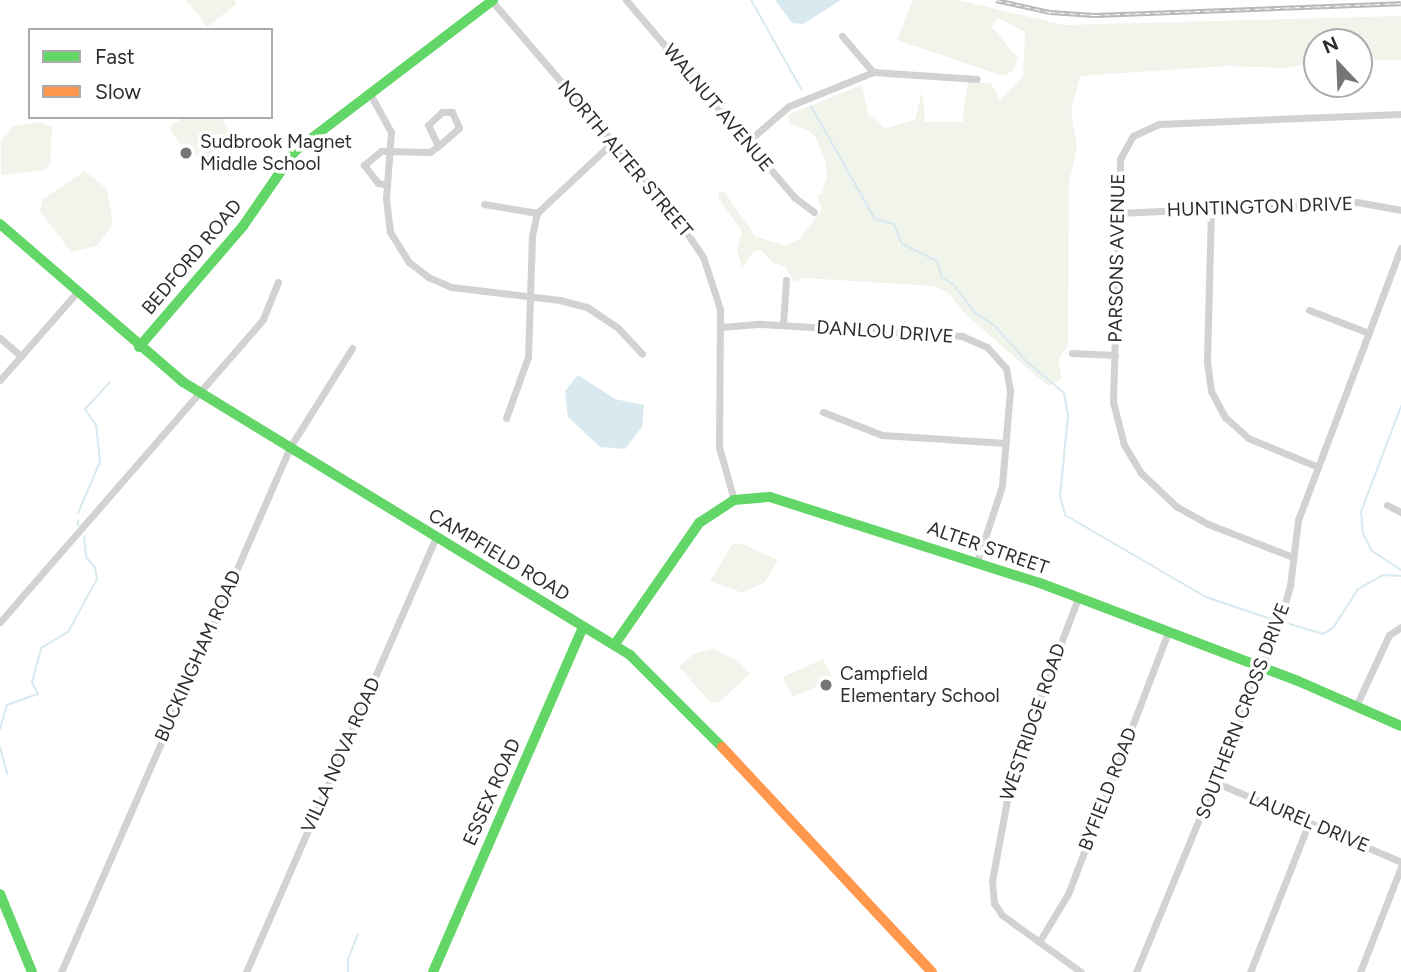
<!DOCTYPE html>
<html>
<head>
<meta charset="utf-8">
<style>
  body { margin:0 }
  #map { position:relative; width:1401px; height:972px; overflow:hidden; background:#fff; font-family:Figtree,sans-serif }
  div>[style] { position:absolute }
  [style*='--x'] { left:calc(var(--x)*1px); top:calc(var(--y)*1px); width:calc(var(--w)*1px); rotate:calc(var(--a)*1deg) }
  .green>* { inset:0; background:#f1f4eb }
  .water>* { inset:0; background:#d8e9f0 }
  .stream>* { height:2px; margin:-1px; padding:0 1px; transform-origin:1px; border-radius:1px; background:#d8e9f0 }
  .street>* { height:7px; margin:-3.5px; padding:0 3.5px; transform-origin:3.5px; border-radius:3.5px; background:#d2d2d2 }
  .fast>* { height:10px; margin:-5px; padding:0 5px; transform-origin:5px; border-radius:5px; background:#63d668 }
  .slow>* { height:10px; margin:-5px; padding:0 5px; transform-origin:5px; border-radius:5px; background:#ff974d }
  .rail>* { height:4.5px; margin-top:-2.25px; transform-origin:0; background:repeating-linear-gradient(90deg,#fff 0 5px,#b9b9b9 0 10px); box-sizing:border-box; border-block:2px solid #b9b9b9 }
  .dots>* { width:19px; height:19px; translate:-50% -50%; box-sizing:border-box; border:4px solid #fff; border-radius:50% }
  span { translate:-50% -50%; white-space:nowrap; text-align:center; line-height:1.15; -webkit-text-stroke:7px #fff; paint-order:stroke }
  .street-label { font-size:19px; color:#2d2d2d }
  .poi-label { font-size:19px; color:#2d2d2d }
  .left { translate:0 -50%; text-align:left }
  .legend { position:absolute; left:28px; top:28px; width:245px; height:91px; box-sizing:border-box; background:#fff; border:2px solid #ababab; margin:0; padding:9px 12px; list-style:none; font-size:21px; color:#2d2d2d }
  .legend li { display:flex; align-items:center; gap:14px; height:35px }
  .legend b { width:35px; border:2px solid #ababab }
  .north { position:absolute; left:1303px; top:28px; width:70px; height:70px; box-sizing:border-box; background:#fff; border:2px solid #ababab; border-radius:50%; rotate:337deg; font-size:19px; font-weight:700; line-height:28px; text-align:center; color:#2d2d2d }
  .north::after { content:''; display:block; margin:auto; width:24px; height:32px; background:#767676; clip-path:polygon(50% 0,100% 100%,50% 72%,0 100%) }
</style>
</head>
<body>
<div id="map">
  <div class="green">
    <div style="clip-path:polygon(186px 0,234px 0,237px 4px,207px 27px)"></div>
    <div style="clip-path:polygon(913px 0,958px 0,1064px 25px,1401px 16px,1401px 60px,1359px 60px,1359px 42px,1317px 42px,1317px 62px,1286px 68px,1226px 66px,1080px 76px,1071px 111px,1077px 148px,1069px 182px,1068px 345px,1058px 361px,1062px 379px,1048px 386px,965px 314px,950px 294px,934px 286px,803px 278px,794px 282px,785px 267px,772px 262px,761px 250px,753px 252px,742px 268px,737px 249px,742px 232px,718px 197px,719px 192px,724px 191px,755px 236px,785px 246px,799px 239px,822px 210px,817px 197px,822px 193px,827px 176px,825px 159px,816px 138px,808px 130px,789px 124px,788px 115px,862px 85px,868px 114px,885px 128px,915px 120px,922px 91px,925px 122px,962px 122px,968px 82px,991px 83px,1000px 100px,1023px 76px,1025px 32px,998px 18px,992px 27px,1018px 58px,1013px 71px,1003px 76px,897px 40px)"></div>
    <div style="clip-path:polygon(184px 117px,221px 117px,236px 144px,215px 157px,196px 155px,179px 143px,169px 127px)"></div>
    <div style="clip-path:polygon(38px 122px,52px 127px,50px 164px,45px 170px,1px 175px,1px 141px,14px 126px)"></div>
    <div style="clip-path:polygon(85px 171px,107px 189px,113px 224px,97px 246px,71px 252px,40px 211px,43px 199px)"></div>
    <div style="clip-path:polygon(740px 543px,778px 560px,765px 582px,743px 593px,710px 581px,732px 545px)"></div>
    <div style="clip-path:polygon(714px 649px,738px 661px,750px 674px,719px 702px,711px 703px,679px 667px,693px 654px)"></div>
    <div style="clip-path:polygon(823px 659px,833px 679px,793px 697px,783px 677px)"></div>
  </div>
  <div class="water">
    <div style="clip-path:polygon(775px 0,841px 0,803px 24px,792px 23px)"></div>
    <div style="clip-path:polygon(578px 375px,615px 399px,644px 405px,642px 427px,625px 449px,600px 447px,568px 417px,565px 391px)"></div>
  </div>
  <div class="stream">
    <div style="--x:751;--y:0;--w:103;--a:60.5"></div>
    <div style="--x:811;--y:106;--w:130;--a:60.5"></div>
    <div style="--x:875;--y:219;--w:20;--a:15"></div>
    <div style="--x:894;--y:224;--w:22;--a:68"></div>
    <div style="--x:902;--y:244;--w:39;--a:26"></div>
    <div style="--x:937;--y:261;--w:17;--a:73"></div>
    <div style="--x:942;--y:277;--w:14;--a:34"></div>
    <div style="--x:954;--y:285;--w:35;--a:53"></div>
    <div style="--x:975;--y:313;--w:24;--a:33"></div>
    <div style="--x:995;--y:326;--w:48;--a:48.4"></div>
    <div style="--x:1027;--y:362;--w:48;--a:40"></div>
    <div style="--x:1064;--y:393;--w:22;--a:80"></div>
    <div style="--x:1068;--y:415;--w:81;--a:95.6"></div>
    <div style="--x:1060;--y:496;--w:20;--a:75"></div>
    <div style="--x:1065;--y:515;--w:163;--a:30.2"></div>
    <div style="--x:1206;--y:597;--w:75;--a:18.7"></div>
    <div style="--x:1401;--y:406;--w:113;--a:110.7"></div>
    <div style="--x:1361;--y:512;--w:22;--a:85"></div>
    <div style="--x:1363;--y:534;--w:19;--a:62"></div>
    <div style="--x:1372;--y:551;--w:35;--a:33"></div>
    <div style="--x:78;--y:513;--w:56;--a:-66.7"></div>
    <div style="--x:100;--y:462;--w:37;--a:-96"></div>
    <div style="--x:96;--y:425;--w:19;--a:-125"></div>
    <div style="--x:85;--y:409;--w:37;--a:-47"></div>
    <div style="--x:78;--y:521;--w:4;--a:90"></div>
    <div style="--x:1283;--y:622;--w:42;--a:16.7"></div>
    <div style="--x:1323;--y:634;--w:12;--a:-31"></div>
    <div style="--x:1333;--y:628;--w:46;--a:-57.3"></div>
    <div style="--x:1358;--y:589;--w:29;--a:-29"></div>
    <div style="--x:1383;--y:575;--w:18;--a:3"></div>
    <div style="--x:0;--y:729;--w:25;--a:-74"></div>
    <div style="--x:7;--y:705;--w:33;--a:-20"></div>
    <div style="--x:38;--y:694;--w:13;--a:-117"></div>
    <div style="--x:32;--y:682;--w:35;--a:-75"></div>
    <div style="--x:41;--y:648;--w:31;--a:-31"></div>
    <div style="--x:68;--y:632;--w:60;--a:-61.3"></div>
    <div style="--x:97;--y:579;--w:11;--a:-100"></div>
    <div style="--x:95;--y:568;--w:14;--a:-129"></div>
    <div style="--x:86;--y:557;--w:21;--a:-95"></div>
    <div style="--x:0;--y:747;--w:28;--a:75"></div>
    <div style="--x:348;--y:972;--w:13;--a:-90"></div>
    <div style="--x:348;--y:959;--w:27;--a:-68"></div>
  </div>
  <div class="street">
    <div style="--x:491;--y:0;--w:279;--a:49.4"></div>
    <div style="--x:673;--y:212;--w:54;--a:56.3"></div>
    <div style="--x:703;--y:257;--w:55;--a:71.9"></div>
    <div style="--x:720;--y:309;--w:138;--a:90.4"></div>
    <div style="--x:719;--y:447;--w:55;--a:74.2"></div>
    <div style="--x:626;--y:0;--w:259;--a:49.5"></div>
    <div style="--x:794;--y:197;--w:25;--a:37"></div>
    <div style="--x:842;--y:36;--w:48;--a:49.3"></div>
    <div style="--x:873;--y:72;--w:104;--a:3.9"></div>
    <div style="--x:370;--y:94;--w:43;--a:61.1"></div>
    <div style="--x:391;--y:132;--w:67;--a:94.3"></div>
    <div style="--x:386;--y:199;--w:33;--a:83"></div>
    <div style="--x:390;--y:232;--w:36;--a:58"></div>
    <div style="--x:409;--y:262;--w:24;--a:38"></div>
    <div style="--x:428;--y:277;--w:26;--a:23"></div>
    <div style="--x:452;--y:287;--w:109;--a:6.9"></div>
    <div style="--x:560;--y:300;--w:28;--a:15"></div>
    <div style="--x:587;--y:307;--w:37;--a:34"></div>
    <div style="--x:618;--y:328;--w:35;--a:47"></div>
    <div style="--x:747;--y:142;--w:55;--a:-40.6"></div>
    <div style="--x:789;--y:106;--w:91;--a:-22"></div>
    <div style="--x:387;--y:185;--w:9;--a:-167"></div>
    <div style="--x:378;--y:183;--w:23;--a:-128"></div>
    <div style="--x:364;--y:165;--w:22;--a:-39"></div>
    <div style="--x:381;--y:151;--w:49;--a:1.2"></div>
    <div style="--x:430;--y:152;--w:10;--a:-37"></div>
    <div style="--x:438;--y:146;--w:23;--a:-115"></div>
    <div style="--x:428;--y:125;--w:19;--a:-43"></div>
    <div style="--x:442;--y:112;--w:10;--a:0"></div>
    <div style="--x:452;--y:112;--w:17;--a:66"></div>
    <div style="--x:459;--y:128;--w:28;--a:139"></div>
    <div style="--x:484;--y:204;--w:54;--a:9.6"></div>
    <div style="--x:1211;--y:208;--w:154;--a:91.5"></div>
    <div style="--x:1207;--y:362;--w:29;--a:82"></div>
    <div style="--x:1211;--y:391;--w:30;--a:62"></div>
    <div style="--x:1225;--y:417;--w:31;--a:42"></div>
    <div style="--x:1248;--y:438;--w:76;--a:22.5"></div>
    <div style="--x:1118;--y:213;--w:239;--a:-2.6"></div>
    <div style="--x:1357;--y:202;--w:45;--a:10.3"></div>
    <div style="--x:1309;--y:310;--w:64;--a:21"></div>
    <div style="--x:783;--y:325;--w:45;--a:-86.2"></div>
    <div style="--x:722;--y:327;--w:38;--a:-5"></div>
    <div style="--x:760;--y:324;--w:202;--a:3.4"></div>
    <div style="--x:962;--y:336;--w:27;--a:24"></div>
    <div style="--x:987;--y:347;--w:28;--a:48"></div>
    <div style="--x:1006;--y:368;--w:22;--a:80"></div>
    <div style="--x:1010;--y:390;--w:96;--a:94.8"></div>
    <div style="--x:1002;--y:486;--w:80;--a:108.2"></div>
    <div style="--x:0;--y:338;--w:28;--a:41"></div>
    <div style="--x:1072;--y:353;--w:43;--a:2.7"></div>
    <div style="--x:0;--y:380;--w:117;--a:-48.8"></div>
    <div style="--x:823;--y:412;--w:63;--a:21.3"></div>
    <div style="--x:882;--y:435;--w:124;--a:3.7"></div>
    <div style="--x:506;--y:418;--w:65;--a:-70.2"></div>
    <div style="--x:528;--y:357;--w:121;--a:-88.1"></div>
    <div style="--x:532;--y:236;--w:24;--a:-78"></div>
    <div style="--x:537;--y:213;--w:104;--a:-43.1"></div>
    <div style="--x:1387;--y:505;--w:16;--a:27"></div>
    <div style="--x:1293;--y:557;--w:91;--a:-158.8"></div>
    <div style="--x:1208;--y:524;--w:35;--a:-151"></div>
    <div style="--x:1177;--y:507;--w:50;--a:-136.6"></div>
    <div style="--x:1141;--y:473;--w:33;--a:-121"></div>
    <div style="--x:1124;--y:445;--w:44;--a:-104.3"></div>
    <div style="--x:1113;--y:402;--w:243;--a:-88.3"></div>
    <div style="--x:1120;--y:159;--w:26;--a:-61"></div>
    <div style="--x:1133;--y:136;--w:29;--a:-25"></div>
    <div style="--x:1159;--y:124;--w:242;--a:-2.4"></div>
    <div style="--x:1078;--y:598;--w:187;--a:110.7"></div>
    <div style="--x:1012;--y:773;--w:110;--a:100.5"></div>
    <div style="--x:992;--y:881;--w:22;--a:85"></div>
    <div style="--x:994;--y:903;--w:14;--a:56"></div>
    <div style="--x:1002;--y:915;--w:97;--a:35.8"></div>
    <div style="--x:0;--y:622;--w:401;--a:-49"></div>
    <div style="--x:263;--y:319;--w:40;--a:-68"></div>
    <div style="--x:1356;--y:706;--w:78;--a:-65.1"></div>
    <div style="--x:1389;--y:635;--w:14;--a:-34"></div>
    <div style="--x:1217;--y:783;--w:200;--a:23.2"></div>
    <div style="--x:1039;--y:942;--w:56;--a:-58.9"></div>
    <div style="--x:1068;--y:894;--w:280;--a:-69.1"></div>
    <div style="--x:61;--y:972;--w:573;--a:-66.43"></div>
    <div style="--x:290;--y:447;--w:117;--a:-57.9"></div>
    <div style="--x:246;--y:972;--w:474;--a:-66.4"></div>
    <div style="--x:1136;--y:972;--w:373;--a:-67.6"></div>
    <div style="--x:1278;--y:627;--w:43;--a:-73.7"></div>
    <div style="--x:1290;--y:586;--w:66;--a:-83.1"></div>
    <div style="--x:1298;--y:520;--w:291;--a:-69.3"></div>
    <div style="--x:1250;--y:972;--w:161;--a:-68.5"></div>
    <div style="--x:1360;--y:972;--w:113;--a:-68.7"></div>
  </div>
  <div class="fast">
    <div style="--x:0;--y:224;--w:242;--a:40.8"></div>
    <div style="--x:183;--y:382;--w:524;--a:31.41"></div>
    <div style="--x:630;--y:655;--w:130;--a:45"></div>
    <div style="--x:139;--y:347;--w:160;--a:-49.3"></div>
    <div style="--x:243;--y:226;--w:91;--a:-55.3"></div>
    <div style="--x:295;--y:151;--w:249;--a:-37.3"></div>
    <div style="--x:615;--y:644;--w:147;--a:-55.2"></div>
    <div style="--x:699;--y:523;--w:42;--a:-33.3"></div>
    <div style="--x:734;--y:500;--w:36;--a:-5"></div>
    <div style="--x:770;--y:497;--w:283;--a:17.7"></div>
    <div style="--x:1040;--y:583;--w:276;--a:20.8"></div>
    <div style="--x:1298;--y:681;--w:112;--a:23.6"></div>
    <div style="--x:0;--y:894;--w:84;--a:67.7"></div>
    <div style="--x:433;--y:972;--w:376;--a:-66.5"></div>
  </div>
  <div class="slow">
    <div style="--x:722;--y:747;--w:308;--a:47"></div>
  </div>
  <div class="rail">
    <div style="--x:996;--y:0;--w:55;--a:12.5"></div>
    <div style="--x:1050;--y:12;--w:45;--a:3.8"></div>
    <div style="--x:1095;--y:15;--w:306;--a:-2.2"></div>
  </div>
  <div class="dots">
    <div style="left:186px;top:153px;background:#767676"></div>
    <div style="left:826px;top:685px;background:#767676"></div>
  </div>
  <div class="street-label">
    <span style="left:718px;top:108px;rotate:50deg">WALNUT AVENUE</span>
    <span style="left:625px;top:159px;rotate:50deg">NORTH ALTER STREET</span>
    <span style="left:1260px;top:207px;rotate:-2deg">HUNTINGTON DRIVE</span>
    <span style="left:192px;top:257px;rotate:-50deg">BEDFORD ROAD</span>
    <span style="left:1117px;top:258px;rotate:-89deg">PARSONS AVENUE</span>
    <span style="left:885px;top:332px;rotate:4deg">DANLOU DRIVE</span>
    <span style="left:988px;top:548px;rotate:19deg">ALTER STREET</span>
    <span style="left:499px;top:555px;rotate:31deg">CAMPFIELD ROAD</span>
    <span style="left:198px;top:656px;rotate:-66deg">BUCKINGHAM ROAD</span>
    <span style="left:1243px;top:711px;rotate:-69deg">SOUTHERN CROSS DRIVE</span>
    <span style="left:1033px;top:722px;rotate:-71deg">WESTRIDGE ROAD</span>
    <span style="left:341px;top:755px;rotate:-66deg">VILLA NOVA ROAD</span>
    <span style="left:1108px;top:789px;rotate:-69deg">BYFIELD ROAD</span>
    <span style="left:492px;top:792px;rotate:-66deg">ESSEX ROAD</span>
    <span style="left:1309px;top:822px;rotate:23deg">LAUREL DRIVE</span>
  </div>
  <div class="poi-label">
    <span class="left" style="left:200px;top:153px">Sudbrook Magnet<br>Middle School</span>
    <span class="left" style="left:840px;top:685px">Campfield<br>Elementary School</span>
  </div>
  <ul class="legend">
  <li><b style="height:9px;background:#63d668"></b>Fast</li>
  <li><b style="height:9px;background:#ff974d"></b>Slow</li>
  </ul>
  <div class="north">N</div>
</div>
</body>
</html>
